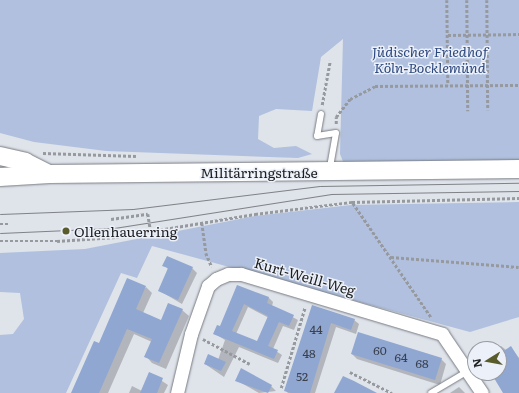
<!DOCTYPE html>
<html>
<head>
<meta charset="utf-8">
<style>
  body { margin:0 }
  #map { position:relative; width:519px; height:393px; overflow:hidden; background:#dfe3ea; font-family:Literata,serif }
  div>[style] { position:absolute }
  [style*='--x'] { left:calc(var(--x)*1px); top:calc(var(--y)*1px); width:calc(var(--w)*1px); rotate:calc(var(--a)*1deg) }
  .green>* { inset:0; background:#b0c0de }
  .shadow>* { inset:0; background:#0003 }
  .building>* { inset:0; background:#90a7d2 }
  .path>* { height:2.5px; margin-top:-1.25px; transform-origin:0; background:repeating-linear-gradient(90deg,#96999e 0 3px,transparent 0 5px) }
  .roads { filter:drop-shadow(0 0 1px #777b81) drop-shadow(0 0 1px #777b81) }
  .lane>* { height:6px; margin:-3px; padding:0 3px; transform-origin:3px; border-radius:3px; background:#fff }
  .street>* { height:13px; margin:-6.5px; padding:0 6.5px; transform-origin:6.5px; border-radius:6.5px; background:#fff }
  .secondary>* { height:18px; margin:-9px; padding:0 9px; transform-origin:9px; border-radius:9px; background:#fff }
  .tram>* { height:1px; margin:-0.5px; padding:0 0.5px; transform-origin:0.5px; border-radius:0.5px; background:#7f8286 }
  .dots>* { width:11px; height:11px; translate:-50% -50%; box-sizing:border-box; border:2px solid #ecf0f8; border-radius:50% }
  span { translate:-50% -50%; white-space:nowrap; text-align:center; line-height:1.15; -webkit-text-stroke:3px #ecf0f8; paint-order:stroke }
  .number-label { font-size:12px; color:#3a414d }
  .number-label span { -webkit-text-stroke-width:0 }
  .park-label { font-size:14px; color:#2d487f; font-style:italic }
  .street-label { font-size:14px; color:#1d1f21 }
  .poi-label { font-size:14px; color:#1d1f21 }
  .left { translate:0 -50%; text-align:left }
  .north { position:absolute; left:467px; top:341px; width:40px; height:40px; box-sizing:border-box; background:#ecf0f8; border:1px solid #999ca2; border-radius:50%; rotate:259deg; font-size:11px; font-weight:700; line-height:16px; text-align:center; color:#1d1f21 }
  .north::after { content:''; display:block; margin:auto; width:14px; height:18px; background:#595c2a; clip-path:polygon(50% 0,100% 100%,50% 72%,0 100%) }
</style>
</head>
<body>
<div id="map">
  <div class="green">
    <div style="clip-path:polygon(0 0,519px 0,519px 162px,344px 164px,340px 154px,343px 39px,321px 57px,312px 111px,276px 109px,259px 116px,258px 139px,274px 148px,296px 146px,312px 154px,298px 158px,106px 151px,34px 142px,0 133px)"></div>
    <div style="clip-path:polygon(519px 202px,519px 317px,470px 332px,152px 246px,137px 278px,121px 273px,66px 393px,0 393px,0 335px,13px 334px,24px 319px,20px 293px,0 292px,0 253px,85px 249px,255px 216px,351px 205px)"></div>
  </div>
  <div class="shadow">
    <div style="clip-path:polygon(164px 265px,192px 268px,197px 273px,182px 304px,160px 291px,169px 270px)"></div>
    <div style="clip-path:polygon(146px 287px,152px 293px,143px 313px,161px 321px,182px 310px,189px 316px,166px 369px,152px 363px,146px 356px,152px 342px,134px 334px,108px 393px,72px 393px,99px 345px)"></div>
    <div style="clip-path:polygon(evenodd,238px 287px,269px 298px,273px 302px,272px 306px,298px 320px,294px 330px,283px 326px,273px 349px,282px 355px,278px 363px,239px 347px,224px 377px,205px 364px,218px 360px,225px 340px,214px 333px,220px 327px,238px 287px,248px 307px,269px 318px,258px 342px,236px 334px,248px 307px)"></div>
    <div style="clip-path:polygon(312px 307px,354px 320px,359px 324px,356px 334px,336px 327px,315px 393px,288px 393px,286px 391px)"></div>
    <div style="clip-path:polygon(501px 346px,506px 350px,511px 347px,519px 358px,519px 393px,504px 393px,493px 373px,499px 373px,499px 349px,495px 349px)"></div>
    <div style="clip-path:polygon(352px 354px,441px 359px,446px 364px,440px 385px,357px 359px)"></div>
    <div style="clip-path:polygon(150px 373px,168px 385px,164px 393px,129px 393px,132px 386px,142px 391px)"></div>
    <div style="clip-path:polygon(236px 380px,271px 386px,276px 391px,259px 393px)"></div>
    <div style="clip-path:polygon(459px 387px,465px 393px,450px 393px)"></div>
  </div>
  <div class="building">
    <div style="clip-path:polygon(167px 256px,193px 267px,178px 300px,158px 291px,168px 268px,162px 266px)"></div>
    <div style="clip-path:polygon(127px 278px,146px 286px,136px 309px,161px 320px,168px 303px,183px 309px,159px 363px,144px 357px,152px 339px,127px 329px,99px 393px,71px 393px,94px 341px,99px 343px)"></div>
    <div style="clip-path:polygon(evenodd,237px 285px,269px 297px,267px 303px,294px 315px,289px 326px,279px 322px,268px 346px,278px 350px,274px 359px,213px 334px,217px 325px,220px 326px,237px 285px,244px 304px,268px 316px,257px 341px,232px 331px,244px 304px)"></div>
    <div style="clip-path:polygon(312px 305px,355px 319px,351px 330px,331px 323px,310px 393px,291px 393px,284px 391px)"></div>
    <div style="clip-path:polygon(358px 332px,442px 358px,435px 380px,351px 354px)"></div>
    <div style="clip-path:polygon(511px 346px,519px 359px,519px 393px,503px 393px,491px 373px,499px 373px,499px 354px)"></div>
    <div style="clip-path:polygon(208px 354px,226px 362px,221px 371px,204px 364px)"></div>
    <div style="clip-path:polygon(241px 368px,272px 385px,268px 393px,235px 381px)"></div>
    <div style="clip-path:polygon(149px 372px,163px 378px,157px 393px,140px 393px)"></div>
    <div style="clip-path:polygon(343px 376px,354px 381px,377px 393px,334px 393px)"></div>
  </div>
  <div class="path">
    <div style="--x:447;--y:0;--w:85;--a:89.3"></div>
    <div style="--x:467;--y:0;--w:111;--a:89.5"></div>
    <div style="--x:487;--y:0;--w:110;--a:89.5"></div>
    <div style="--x:448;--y:35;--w:71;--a:-0.8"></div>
    <div style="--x:322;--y:105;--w:45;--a:-79.7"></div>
    <div style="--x:336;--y:124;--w:7;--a:-90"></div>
    <div style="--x:336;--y:117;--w:23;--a:-52"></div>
    <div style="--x:350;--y:99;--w:28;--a:-27"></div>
    <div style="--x:375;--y:86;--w:144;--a:-0.4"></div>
    <div style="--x:43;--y:153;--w:93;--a:1.8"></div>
    <div style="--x:353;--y:203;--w:138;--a:55.6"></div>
    <div style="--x:111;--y:219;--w:37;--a:-8"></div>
    <div style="--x:148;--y:214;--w:18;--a:81"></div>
    <div style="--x:202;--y:223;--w:30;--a:82"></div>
    <div style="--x:206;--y:253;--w:15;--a:67"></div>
    <div style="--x:0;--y:224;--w:9;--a:0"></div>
    <div style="--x:0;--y:241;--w:57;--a:0"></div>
    <div style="--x:57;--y:241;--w:59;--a:-3.9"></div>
    <div style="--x:116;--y:237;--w:141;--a:-9.4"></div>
    <div style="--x:255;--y:214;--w:98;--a:-7.1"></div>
    <div style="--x:352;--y:202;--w:167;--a:-1.4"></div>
    <div style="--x:391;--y:257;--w:128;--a:4.5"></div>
    <div style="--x:203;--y:339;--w:53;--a:28"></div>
    <div style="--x:350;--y:372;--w:47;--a:26.6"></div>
    <div style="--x:281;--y:388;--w:84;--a:-73.5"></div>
  </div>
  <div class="roads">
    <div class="lane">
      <div style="--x:321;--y:114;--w:22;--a:100"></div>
      <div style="--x:317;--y:136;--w:19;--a:-9"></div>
      <div style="--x:336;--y:133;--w:36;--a:100"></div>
      <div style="--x:431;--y:393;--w:43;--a:-30.7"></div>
    </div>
    <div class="street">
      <div style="--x:177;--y:393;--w:61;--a:-76.7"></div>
      <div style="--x:191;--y:334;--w:51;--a:-70.5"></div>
      <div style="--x:208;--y:286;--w:11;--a:-41"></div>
      <div style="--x:216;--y:279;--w:13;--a:-23"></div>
      <div style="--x:228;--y:274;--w:13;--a:0"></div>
      <div style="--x:241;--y:274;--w:210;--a:16.6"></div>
      <div style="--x:442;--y:334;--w:71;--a:55.9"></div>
    </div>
    <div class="secondary">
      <div style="--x:0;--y:156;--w:26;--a:13"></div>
      <div style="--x:25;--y:162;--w:25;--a:27"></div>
      <div style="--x:0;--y:177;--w:50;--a:-3.4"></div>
      <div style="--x:50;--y:174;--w:469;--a:-0.6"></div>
    </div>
  </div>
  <div class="tram">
    <div style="--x:0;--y:214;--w:133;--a:-2.2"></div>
    <div style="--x:133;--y:209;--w:188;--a:-7"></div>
    <div style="--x:320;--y:186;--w:199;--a:-0.9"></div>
    <div style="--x:0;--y:233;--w:114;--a:-2.5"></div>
    <div style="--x:114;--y:228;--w:220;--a:-8.9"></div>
    <div style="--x:331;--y:194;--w:188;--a:-0.9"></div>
  </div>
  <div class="dots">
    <div style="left:66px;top:231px;background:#595c2a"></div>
  </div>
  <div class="number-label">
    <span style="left:316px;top:330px">44</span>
    <span style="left:380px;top:351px">60</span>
    <span style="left:309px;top:354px">48</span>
    <span style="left:401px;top:358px">64</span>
    <span style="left:422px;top:364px">68</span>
    <span style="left:302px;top:377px">52</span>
  </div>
  <div class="park-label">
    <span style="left:430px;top:59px">Jüdischer Friedhof<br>Köln-Bocklemünd</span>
  </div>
  <div class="street-label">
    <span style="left:259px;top:172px">Militärringstraße</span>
    <span style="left:305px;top:276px;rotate:16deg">Kurt-Weill-Weg</span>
  </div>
  <div class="poi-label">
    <span class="left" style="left:74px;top:231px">Ollenhauerring</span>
  </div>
  <div class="north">N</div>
</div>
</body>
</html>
